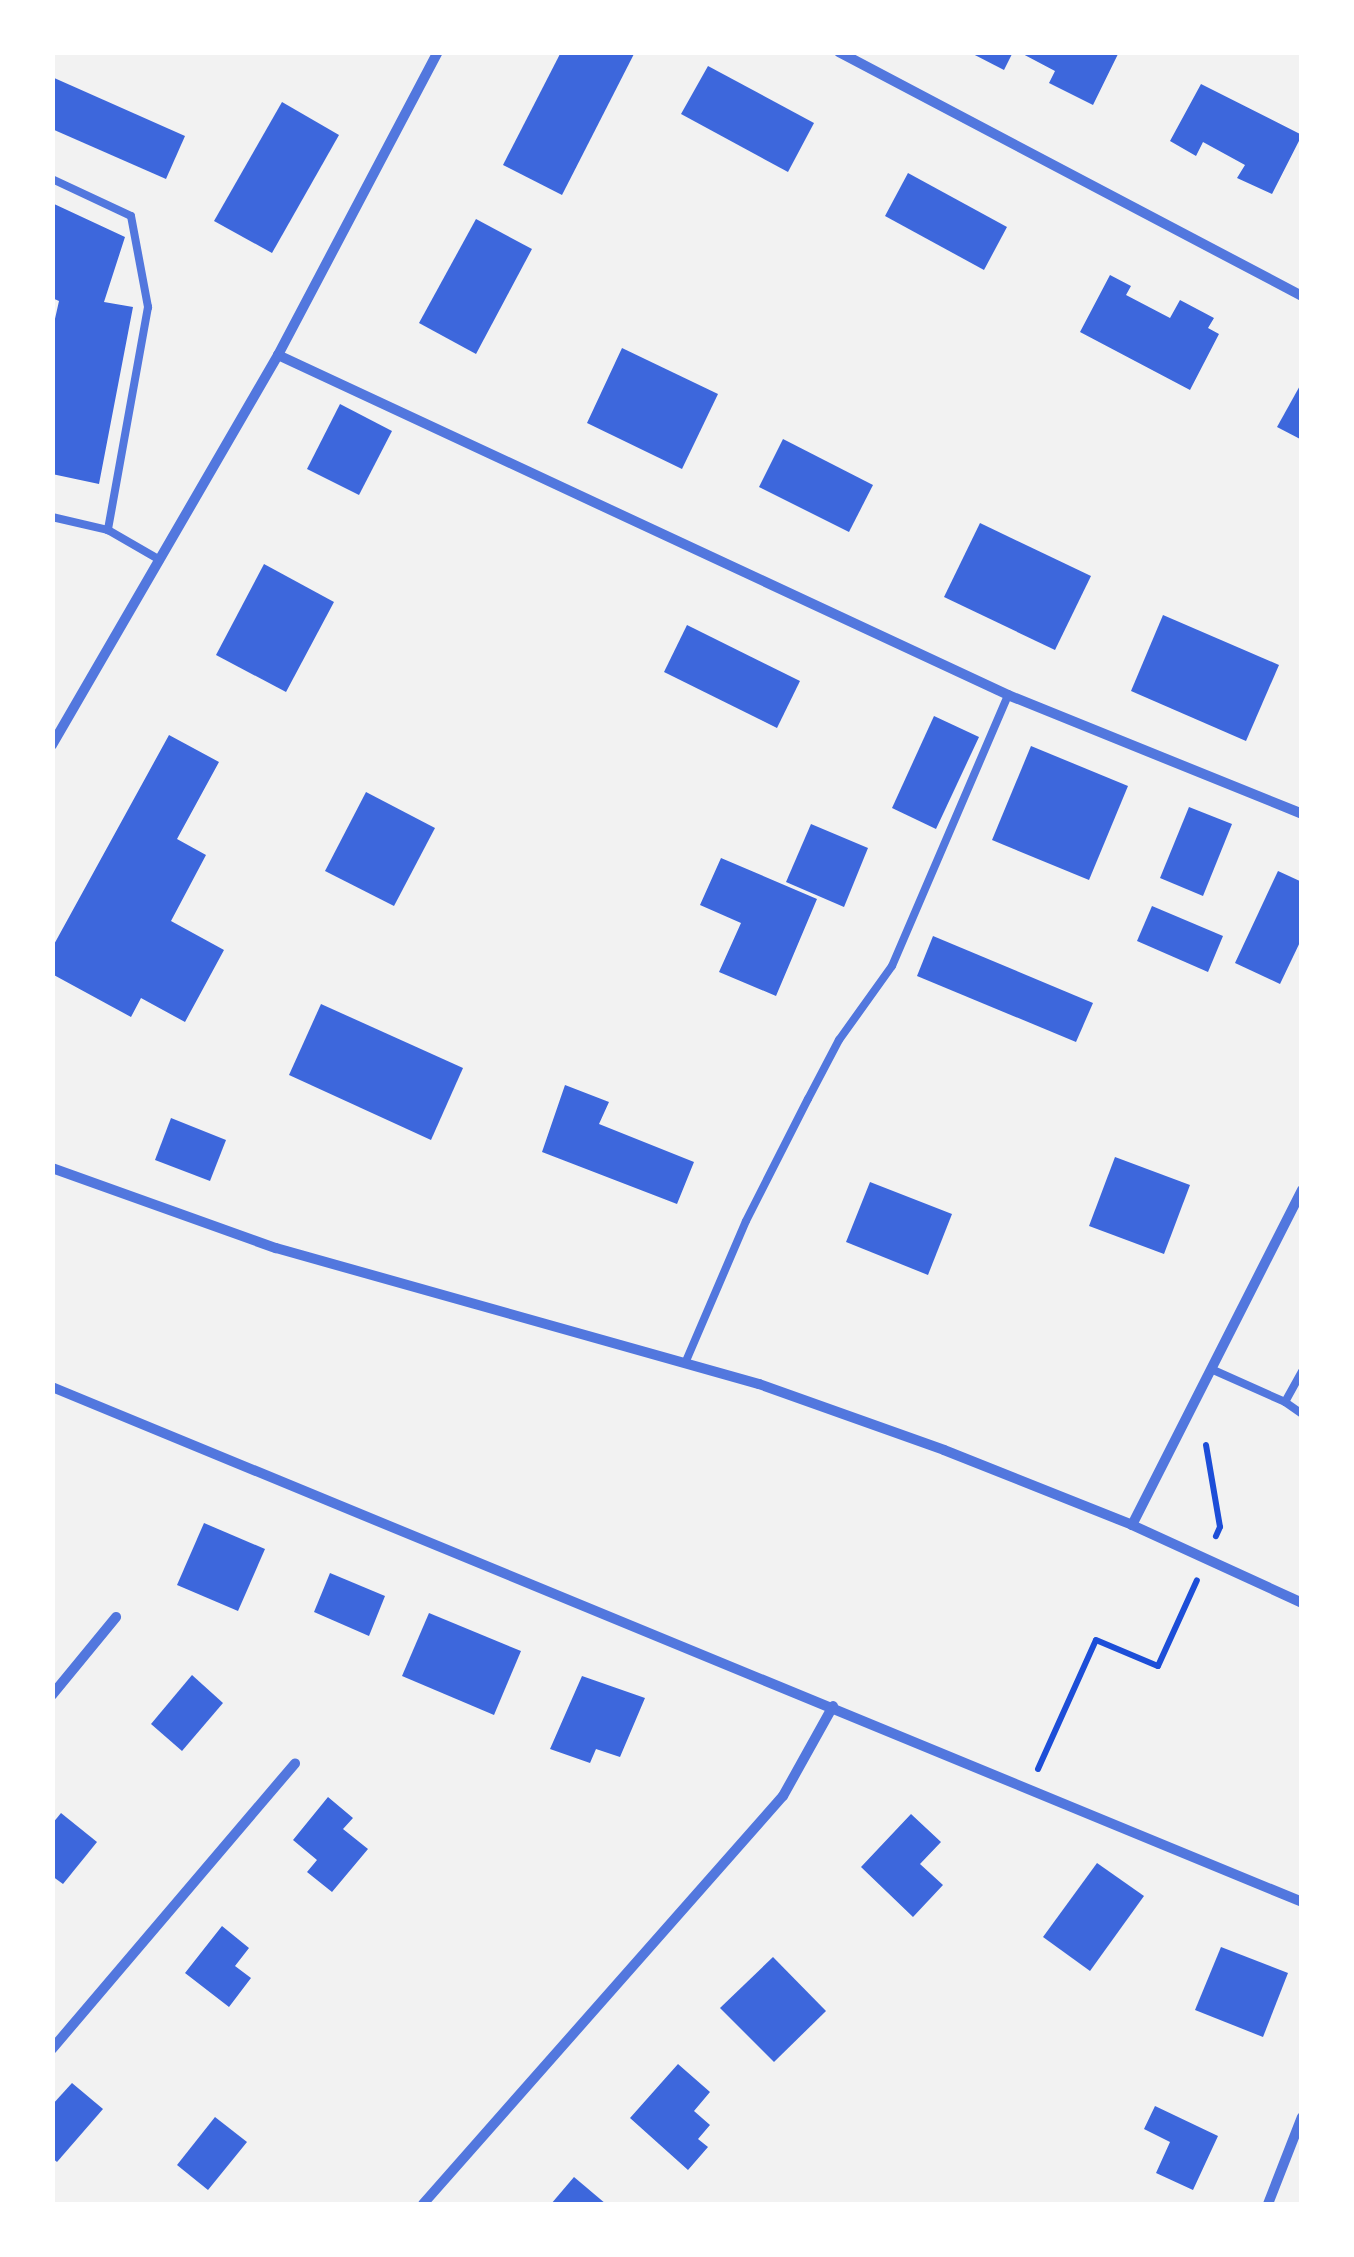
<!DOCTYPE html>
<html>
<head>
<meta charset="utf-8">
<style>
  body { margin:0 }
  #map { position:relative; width:1354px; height:2257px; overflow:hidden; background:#f2f2f2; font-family:Overpass,sans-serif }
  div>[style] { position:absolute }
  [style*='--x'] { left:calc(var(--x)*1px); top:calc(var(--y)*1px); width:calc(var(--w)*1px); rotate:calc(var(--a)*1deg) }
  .building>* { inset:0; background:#3d67dc }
  .path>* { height:6px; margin:-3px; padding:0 3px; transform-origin:3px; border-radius:3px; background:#1d4ed8 }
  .service>* { height:8px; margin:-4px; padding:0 4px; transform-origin:4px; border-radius:4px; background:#5277de }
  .minor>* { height:10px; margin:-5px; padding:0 5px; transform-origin:5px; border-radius:5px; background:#5277de }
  span { translate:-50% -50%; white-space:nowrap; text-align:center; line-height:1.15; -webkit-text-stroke:10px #fff; paint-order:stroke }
  .frame { position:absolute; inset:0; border:55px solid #fff; pointer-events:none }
</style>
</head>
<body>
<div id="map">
  <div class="building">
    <div style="clip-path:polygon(561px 52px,635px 52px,562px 195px,503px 165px)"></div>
    <div style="clip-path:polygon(969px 52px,1013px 52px,1004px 70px)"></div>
    <div style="clip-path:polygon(1019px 52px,1119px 52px,1093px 105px,1049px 83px,1055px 71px)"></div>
    <div style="clip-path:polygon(708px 66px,814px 123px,788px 172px,681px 114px)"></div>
    <div style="clip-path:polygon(52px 77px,185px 136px,166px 179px,52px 129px)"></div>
    <div style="clip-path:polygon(1201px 84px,1302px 135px,1272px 194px,1237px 178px,1245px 165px,1203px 142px,1196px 156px,1170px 141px)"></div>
    <div style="clip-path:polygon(282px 102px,339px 135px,272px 253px,214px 221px)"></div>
    <div style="clip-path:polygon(908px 173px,1007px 227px,984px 270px,885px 216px)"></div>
    <div style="clip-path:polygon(52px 203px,125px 237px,104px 302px,133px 307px,99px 484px,52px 474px,52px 332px,59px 301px,52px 298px)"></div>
    <div style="clip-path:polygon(476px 219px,532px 249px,476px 354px,419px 323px)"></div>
    <div style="clip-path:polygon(1110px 275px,1131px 286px,1126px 295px,1170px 318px,1180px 300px,1214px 318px,1208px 328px,1219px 334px,1190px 390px,1080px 332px)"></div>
    <div style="clip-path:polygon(622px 348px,718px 394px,682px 469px,587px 423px)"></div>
    <div style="clip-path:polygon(1302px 382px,1302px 440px,1277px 427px)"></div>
    <div style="clip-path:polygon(340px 404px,392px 431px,359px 495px,307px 469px)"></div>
    <div style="clip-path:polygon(783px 439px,873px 485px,849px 532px,759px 487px)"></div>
    <div style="clip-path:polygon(980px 523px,1091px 576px,1055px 650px,944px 597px)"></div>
    <div style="clip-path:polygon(264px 564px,334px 602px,286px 692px,216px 655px)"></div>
    <div style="clip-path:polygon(1163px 615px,1279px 665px,1246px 741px,1131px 691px)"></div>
    <div style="clip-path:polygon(687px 625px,800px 681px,777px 728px,664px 672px)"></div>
    <div style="clip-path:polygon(934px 716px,979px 737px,936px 829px,892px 808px)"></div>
    <div style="clip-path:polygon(169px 735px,219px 762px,177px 839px,206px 855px,171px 921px,224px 950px,185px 1022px,141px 998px,131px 1017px,52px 974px,52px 948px)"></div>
    <div style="clip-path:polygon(1031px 746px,1128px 786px,1089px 880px,992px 840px)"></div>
    <div style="clip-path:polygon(366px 792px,435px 828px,394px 906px,325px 871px)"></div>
    <div style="clip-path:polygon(1189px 807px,1232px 824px,1203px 896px,1160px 878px)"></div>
    <div style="clip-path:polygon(811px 824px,868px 848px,844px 907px,786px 882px)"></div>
    <div style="clip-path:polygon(721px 858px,817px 899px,776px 996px,719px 972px,741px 923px,700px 905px)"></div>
    <div style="clip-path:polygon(1278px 871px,1302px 882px,1302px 938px,1280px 984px,1235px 963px)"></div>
    <div style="clip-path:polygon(1152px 906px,1223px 936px,1208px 972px,1137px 941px)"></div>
    <div style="clip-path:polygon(933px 936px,1093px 1003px,1076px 1042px,917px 976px)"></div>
    <div style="clip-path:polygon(321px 1004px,463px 1068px,431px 1140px,289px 1075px)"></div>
    <div style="clip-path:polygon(565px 1085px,609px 1102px,599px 1124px,694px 1162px,677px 1204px,542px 1152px)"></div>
    <div style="clip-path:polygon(171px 1118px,226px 1140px,210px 1181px,155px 1160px)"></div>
    <div style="clip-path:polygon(1115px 1157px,1190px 1185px,1164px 1254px,1089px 1226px)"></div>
    <div style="clip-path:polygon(870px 1182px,952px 1214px,928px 1275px,846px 1242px)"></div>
    <div style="clip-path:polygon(204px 1523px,265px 1549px,238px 1611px,177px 1585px)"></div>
    <div style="clip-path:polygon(330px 1573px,385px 1596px,369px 1636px,314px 1612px)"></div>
    <div style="clip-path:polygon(429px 1613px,521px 1651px,494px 1715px,402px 1676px)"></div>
    <div style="clip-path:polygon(192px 1675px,223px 1703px,182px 1751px,151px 1724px)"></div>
    <div style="clip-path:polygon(582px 1676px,645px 1698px,620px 1757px,596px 1749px,590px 1763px,550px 1749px)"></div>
    <div style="clip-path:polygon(328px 1797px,353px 1818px,343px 1829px,368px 1849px,332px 1892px,307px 1872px,317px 1860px,293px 1840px)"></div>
    <div style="clip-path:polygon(61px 1813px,97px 1842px,63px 1884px,52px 1876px,52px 1824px)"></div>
    <div style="clip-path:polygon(911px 1814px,941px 1842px,920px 1864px,943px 1885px,913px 1917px,861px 1867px)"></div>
    <div style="clip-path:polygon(1097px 1863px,1144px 1896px,1090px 1971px,1043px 1937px)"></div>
    <div style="clip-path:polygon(222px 1926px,249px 1948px,235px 1966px,251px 1978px,229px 2007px,185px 1973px)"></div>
    <div style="clip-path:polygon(1221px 1947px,1288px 1973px,1263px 2037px,1195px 2010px)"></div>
    <div style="clip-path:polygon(773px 1957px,826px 2011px,774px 2062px,720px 2008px)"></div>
    <div style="clip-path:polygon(678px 2064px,710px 2092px,694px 2111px,710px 2125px,698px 2139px,708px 2147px,688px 2170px,630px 2118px)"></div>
    <div style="clip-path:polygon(72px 2083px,103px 2109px,57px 2162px,52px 2158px,52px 2105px)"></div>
    <div style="clip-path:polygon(1155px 2106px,1218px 2136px,1193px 2190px,1156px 2173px,1170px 2142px,1144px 2129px)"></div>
    <div style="clip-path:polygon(215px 2117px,247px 2142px,208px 2190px,177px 2165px)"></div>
    <div style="clip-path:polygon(574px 2177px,606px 2204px,551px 2204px)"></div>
  </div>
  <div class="path">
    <div style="--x:1206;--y:1445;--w:83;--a:80.3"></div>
    <div style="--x:1220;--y:1527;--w:10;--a:114"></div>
    <div style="--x:1038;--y:1769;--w:141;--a:-65.8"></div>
    <div style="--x:1096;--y:1640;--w:67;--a:22.8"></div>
    <div style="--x:1158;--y:1666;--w:94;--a:-65.6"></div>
  </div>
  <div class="service">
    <div style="--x:52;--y:179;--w:87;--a:25.1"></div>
    <div style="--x:131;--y:216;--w:93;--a:79.4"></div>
    <div style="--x:148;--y:307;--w:227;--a:100.2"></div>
    <div style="--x:108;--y:530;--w:60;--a:30"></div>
    <div style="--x:52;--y:517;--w:57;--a:13.1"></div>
    <div style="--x:686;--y:1361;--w:152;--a:-66.8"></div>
    <div style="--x:746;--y:1221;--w:137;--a:-63.1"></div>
    <div style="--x:808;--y:1099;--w:67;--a:-62.3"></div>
    <div style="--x:839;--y:1040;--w:91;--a:-54.4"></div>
    <div style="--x:892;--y:966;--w:295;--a:-66.8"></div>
    <div style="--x:1211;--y:1369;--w:81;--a:24"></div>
    <div style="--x:1285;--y:1402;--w:21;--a:35"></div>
    <div style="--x:1285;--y:1402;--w:35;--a:-61"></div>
  </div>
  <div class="minor">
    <div style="--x:839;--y:52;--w:523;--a:27.79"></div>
    <div style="--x:278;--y:355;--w:805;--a:24.97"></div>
    <div style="--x:1008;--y:695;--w:317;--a:22"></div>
    <div style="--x:52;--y:745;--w:451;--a:-59.9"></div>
    <div style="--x:278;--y:355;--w:343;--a:-62.2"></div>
    <div style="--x:52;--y:1168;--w:238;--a:19.7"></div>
    <div style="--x:276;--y:1248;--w:502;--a:15.73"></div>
    <div style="--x:759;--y:1384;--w:196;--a:19.6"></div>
    <div style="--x:944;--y:1450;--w:202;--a:21.7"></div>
    <div style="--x:1132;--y:1525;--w:187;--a:24.6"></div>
    <div style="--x:52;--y:1387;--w:1352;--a:22.39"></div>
    <div style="--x:1132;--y:1525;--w:376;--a:-63.1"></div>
    <div style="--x:52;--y:1695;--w:101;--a:-50.6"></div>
    <div style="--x:52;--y:2049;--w:375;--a:-49.6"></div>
    <div style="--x:423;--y:2204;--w:544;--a:-48.58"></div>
    <div style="--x:783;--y:1796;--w:103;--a:-60.9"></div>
    <div style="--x:1268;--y:2204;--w:93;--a:-68.7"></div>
  </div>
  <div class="frame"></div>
</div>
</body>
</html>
